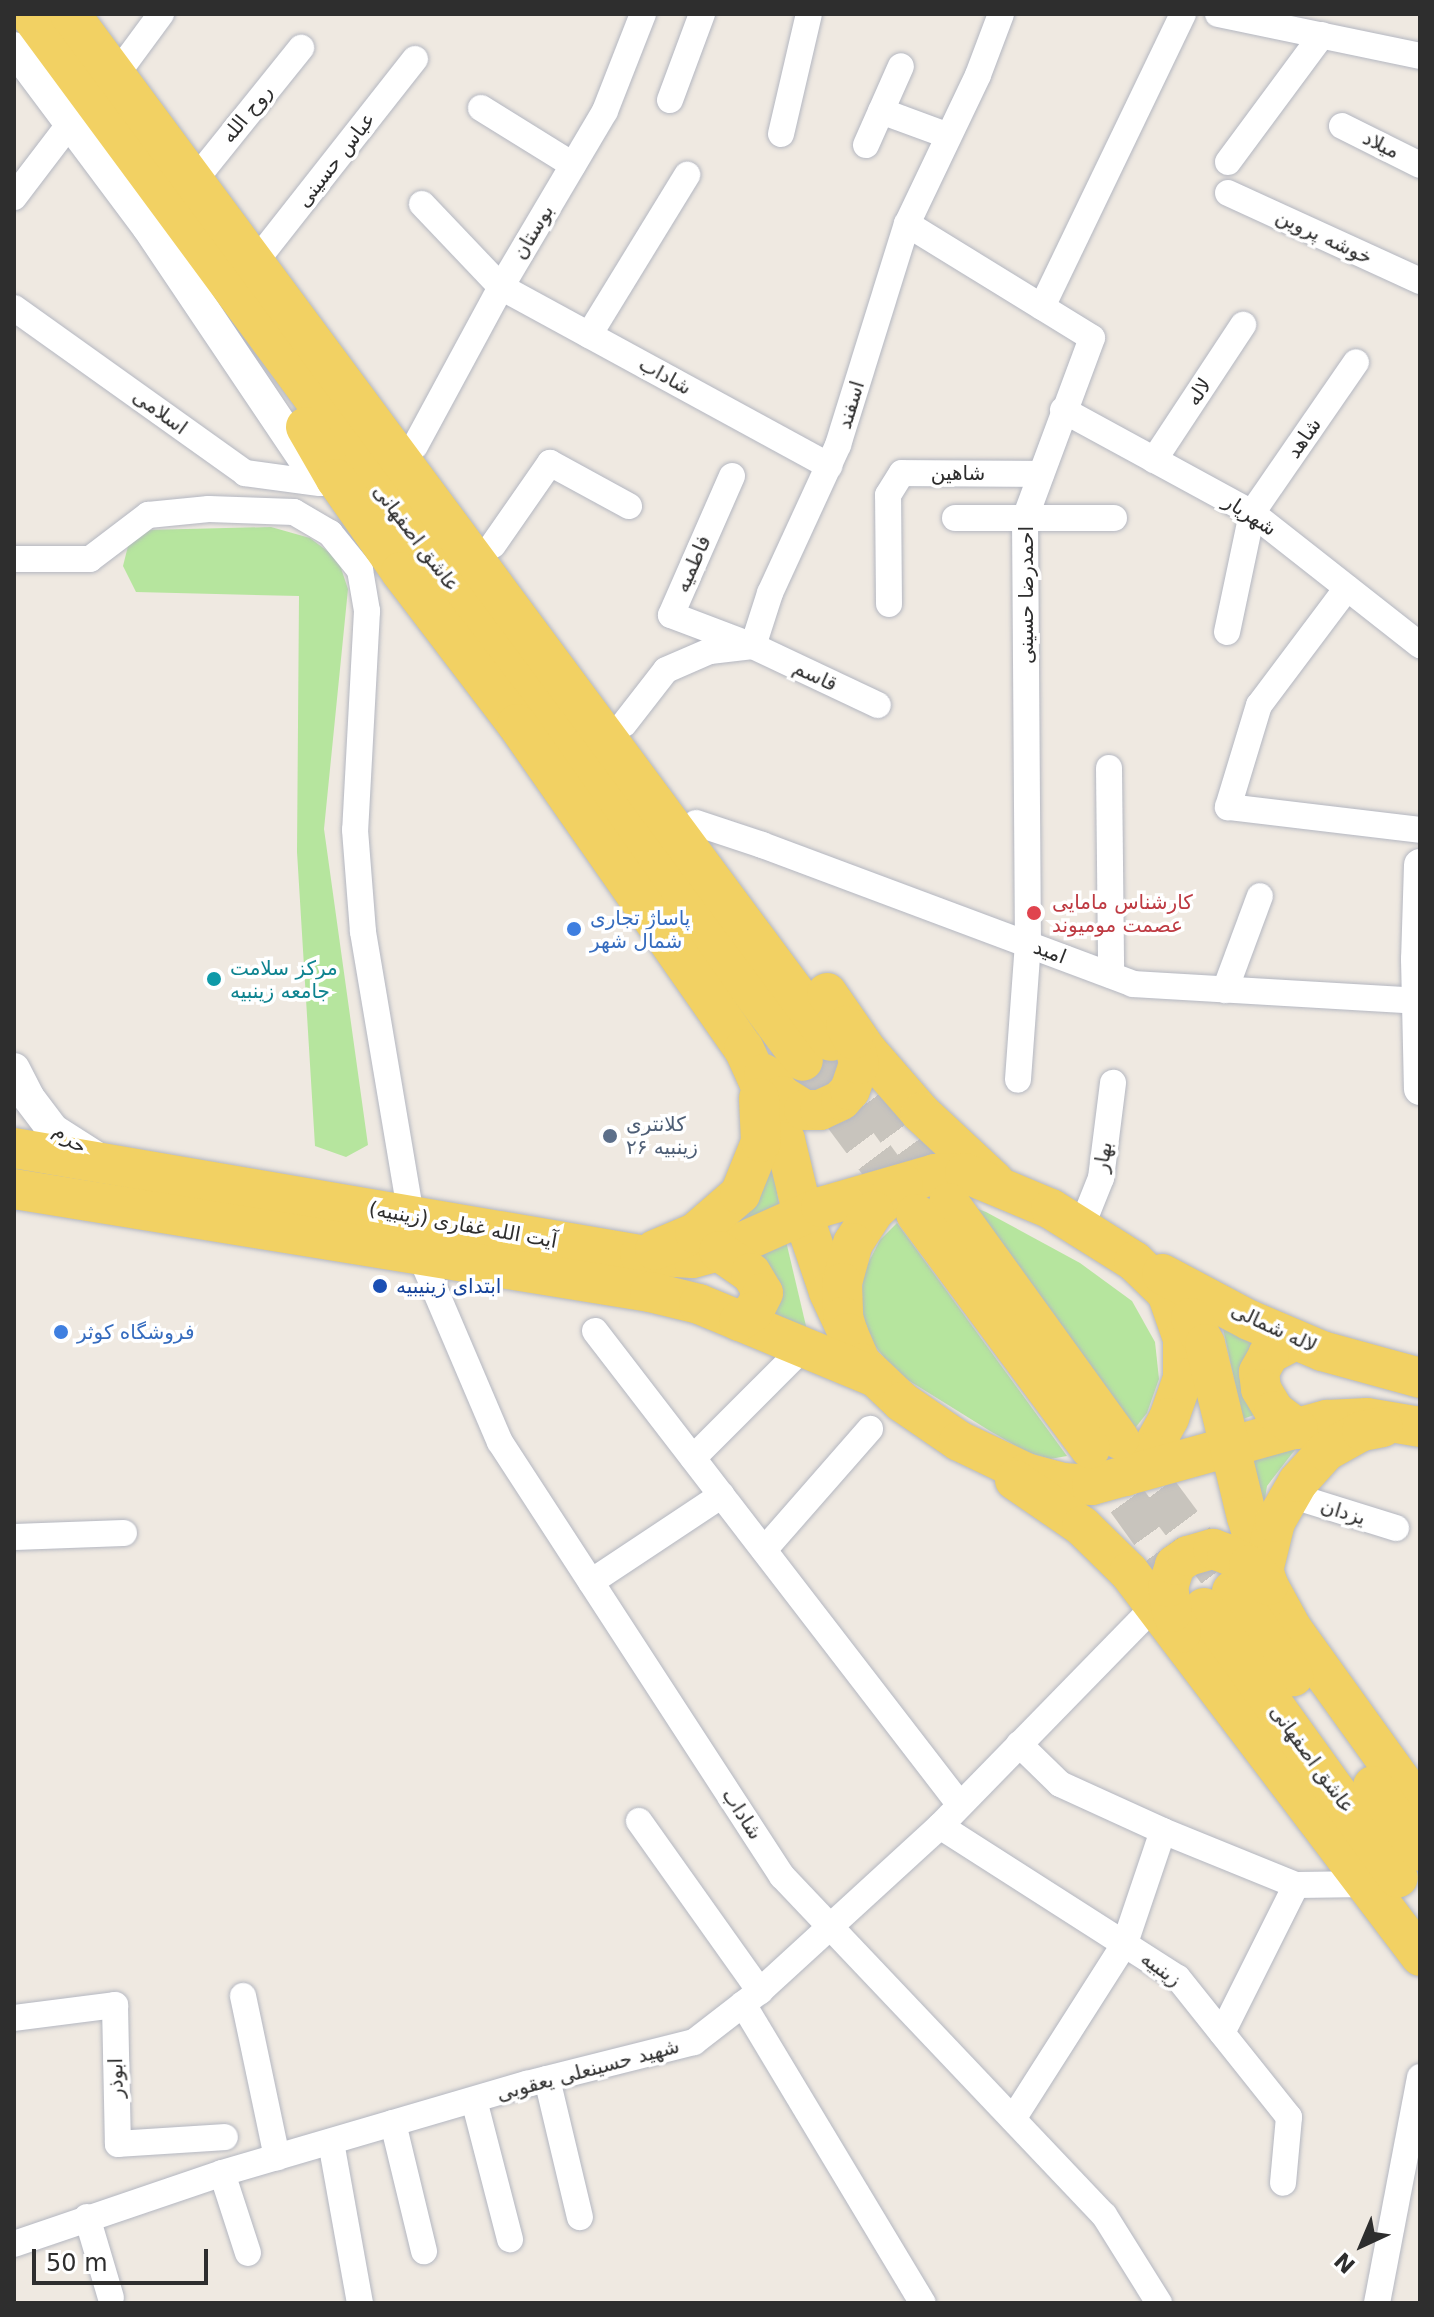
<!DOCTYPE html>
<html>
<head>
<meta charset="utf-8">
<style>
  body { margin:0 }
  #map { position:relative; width:1434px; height:2317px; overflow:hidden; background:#efe9e1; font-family:"DejaVu Sans",Vazirmatn,sans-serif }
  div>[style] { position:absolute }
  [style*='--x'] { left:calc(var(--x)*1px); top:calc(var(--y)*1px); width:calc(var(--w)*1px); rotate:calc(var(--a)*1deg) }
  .green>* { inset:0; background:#b6e59e }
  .primary-tunnel>* { height:40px; margin-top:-20px; transform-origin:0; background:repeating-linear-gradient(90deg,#c8c4bd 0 40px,transparent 0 60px) }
  .roads { filter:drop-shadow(0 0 2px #b4b7c1) drop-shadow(0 0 2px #b4b7c1) }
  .minor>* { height:26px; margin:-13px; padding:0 13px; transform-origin:13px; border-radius:13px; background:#fff }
  .tertiary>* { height:32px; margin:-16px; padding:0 16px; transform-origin:16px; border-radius:16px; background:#fff }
  .primary>* { height:40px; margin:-20px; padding:0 20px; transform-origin:20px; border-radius:20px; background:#f2d163 }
  .dots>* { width:22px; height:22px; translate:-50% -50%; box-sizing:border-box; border:4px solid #fff; border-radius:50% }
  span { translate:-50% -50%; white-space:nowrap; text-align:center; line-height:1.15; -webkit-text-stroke:7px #fff; paint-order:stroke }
  .street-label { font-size:20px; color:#2e2e2e }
  .health-label { font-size:20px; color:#be3a42 }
  .left { translate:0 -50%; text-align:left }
  .shop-label { font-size:20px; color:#366cbe }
  .culture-label { font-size:20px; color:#0d838f }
  .service-label { font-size:20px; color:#4e5e75 }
  .transit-label { font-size:20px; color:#164399 }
  .frame { position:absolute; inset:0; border:16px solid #2e2e2e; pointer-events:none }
  .north { position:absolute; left:1322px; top:2205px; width:80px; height:80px; -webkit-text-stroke:6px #fff; paint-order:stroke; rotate:224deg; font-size:22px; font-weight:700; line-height:32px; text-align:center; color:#2e2e2e }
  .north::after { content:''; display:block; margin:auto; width:28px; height:36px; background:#2e2e2e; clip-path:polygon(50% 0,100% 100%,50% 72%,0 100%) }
  .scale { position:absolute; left:32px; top:2249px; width:176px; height:36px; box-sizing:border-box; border:4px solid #2e2e2e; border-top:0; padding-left:10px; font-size:24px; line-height:28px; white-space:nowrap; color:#2e2e2e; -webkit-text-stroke:6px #fff; paint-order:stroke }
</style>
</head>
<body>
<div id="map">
  <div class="green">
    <div style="clip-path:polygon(271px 527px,310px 538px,338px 559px,348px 589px,324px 829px,368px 1145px,346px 1157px,315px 1146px,297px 852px,299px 596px,136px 592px,123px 566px,128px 546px,146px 530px)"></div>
    <div style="clip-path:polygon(772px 1160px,779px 1205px,725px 1234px)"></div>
    <div style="clip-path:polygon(952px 1199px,986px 1212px,1080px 1263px,1132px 1301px,1155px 1342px,1159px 1379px,1147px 1413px,1128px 1437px)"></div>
    <div style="clip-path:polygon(897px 1223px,1067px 1456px,1050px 1459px,1027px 1452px,990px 1431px,895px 1372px,870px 1339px,860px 1308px,864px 1271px,880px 1240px)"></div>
    <div style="clip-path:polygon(786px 1241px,810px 1343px,765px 1321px,753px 1253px)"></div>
    <div style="clip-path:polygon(1222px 1324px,1262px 1343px,1262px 1412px,1243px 1419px)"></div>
    <div style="clip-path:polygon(1301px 1442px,1267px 1486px,1263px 1510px,1251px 1454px)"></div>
  </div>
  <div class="primary-tunnel">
    <div style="--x:838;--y:1050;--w:189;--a:54"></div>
    <div style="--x:803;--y:1061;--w:188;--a:53.4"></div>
    <div style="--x:1122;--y:1443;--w:184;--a:53.4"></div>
    <div style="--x:1092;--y:1452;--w:192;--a:54.3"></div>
  </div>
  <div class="roads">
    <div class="minor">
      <div style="--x:1218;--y:14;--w:206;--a:11.7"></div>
      <div style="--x:116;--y:75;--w:76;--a:-53.6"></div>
      <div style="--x:670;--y:100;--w:92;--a:-69.6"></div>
      <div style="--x:481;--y:108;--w:108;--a:31.8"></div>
      <div style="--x:881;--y:111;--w:72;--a:20.2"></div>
      <div style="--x:1342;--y:126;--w:87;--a:26.6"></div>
      <div style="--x:781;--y:134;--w:123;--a:-76.9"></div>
      <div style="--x:866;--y:145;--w:86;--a:-66.1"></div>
      <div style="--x:1228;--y:162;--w:158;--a:-53.5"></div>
      <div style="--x:194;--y:181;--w:171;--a:-51.2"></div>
      <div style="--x:1228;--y:193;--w:211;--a:24.6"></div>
      <div style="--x:14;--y:197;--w:96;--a:-52.7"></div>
      <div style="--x:422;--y:204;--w:115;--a:46.4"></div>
      <div style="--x:501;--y:287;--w:374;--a:28.6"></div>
      <div style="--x:907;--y:224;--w:217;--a:31.6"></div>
      <div style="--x:1092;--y:338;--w:192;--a:110.4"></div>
      <div style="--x:1025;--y:518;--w:425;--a:89.6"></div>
      <div style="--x:1028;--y:943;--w:137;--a:94.2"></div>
      <div style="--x:256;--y:261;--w:257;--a:-51.8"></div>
      <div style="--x:1042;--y:307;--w:325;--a:-64.3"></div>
      <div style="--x:14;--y:308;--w:284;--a:35.5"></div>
      <div style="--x:245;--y:473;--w:75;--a:7.7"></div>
      <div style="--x:589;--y:335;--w:188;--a:-58.5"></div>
      <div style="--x:1063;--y:410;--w:215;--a:28.6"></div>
      <div style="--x:1252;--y:513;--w:214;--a:38.2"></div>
      <div style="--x:415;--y:446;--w:181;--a:-61.6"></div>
      <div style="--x:501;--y:287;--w:204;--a:-59.4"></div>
      <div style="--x:605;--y:111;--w:104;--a:-68.6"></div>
      <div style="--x:1154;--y:460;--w:162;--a:-56.6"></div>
      <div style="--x:732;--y:476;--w:152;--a:113.7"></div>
      <div style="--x:671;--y:615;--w:88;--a:20.7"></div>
      <div style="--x:753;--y:646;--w:138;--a:25.3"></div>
      <div style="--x:955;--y:518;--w:159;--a:0"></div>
      <div style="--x:493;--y:545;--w:100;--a:-55.2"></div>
      <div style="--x:550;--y:463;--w:90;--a:28.6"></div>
      <div style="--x:14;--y:559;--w:76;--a:0"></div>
      <div style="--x:90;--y:559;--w:73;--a:-37.2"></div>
      <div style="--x:148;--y:515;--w:61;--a:-5.6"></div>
      <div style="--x:209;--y:509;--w:85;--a:2"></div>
      <div style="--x:294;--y:512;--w:42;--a:30.3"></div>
      <div style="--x:330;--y:533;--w:48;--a:51"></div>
      <div style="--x:360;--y:570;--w:42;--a:80.3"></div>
      <div style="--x:367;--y:611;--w:219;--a:93.1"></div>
      <div style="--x:355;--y:830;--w:102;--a:85.5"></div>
      <div style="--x:363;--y:932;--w:289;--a:80.4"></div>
      <div style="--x:1347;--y:588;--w:146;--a:126.9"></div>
      <div style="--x:1259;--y:705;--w:107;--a:106.9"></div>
      <div style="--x:1228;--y:807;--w:193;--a:6.8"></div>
      <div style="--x:889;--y:604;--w:109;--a:-90.5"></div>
      <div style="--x:888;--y:495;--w:26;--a:-58"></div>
      <div style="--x:902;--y:473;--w:139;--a:0.4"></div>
      <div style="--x:1227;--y:632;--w:122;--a:-78.1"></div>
      <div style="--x:1252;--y:513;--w:183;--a:-55.4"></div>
      <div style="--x:624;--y:724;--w:68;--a:-52.1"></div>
      <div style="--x:666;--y:670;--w:48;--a:-23.4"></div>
      <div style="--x:710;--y:651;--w:43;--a:-6.6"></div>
      <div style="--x:753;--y:646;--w:56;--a:-72.2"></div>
      <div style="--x:770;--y:593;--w:163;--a:-65.3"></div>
      <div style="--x:838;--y:445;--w:232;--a:-72.7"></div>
      <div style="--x:907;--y:224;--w:165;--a:-64.5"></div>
      <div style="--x:978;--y:75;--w:65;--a:-69.3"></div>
      <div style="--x:1109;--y:768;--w:207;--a:89.4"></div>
      <div style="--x:696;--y:823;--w:70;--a:18.4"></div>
      <div style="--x:762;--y:845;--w:396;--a:20.5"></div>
      <div style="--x:1133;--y:984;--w:288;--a:3.4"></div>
      <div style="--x:1225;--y:990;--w:100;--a:-69.6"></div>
      <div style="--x:1081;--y:1228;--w:54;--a:-68.2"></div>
      <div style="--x:1101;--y:1178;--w:96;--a:-82.8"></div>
      <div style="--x:421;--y:1257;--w:201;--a:66.9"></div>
      <div style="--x:500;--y:1442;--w:518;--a:56.99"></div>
      <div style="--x:782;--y:1876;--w:468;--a:46.5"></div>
      <div style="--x:1104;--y:2215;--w:104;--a:58"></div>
      <div style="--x:595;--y:1331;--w:598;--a:52.4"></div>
      <div style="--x:693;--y:1458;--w:154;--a:-45"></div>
      <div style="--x:1290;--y:1495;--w:111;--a:17.3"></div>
      <div style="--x:14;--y:1537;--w:110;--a:-2.1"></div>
      <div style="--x:764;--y:1550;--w:161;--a:-48.8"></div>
      <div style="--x:591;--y:1582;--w:157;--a:-33.6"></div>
      <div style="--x:1019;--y:1744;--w:57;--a:44.3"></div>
      <div style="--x:1060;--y:1784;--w:113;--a:24.5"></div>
      <div style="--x:1163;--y:1831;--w:144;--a:22.1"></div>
      <div style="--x:1296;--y:1885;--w:73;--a:-0.8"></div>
      <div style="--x:639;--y:1821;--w:209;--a:54.6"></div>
      <div style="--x:940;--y:1826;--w:282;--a:32.6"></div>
      <div style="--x:1178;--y:1978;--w:178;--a:51.4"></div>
      <div style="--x:1289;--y:2117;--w:66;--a:95.2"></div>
      <div style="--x:243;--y:1996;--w:165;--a:78.1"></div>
      <div style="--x:743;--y:2004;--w:349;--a:59"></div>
      <div style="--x:14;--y:2018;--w:102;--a:-7.3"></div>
      <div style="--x:115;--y:2005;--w:139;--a:88.8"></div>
      <div style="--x:118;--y:2144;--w:107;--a:-3.7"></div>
      <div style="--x:1222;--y:2033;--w:165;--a:-63.4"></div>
      <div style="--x:547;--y:2079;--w:142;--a:76.6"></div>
      <div style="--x:474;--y:2100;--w:144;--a:75.5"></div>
      <div style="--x:1013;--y:2119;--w:209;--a:-57.5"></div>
      <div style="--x:1125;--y:1943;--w:118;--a:-71.3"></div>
      <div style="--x:393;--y:2123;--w:132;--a:76.4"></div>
      <div style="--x:331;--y:2142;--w:164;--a:79.8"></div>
      <div style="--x:222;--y:2173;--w:84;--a:72"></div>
      <div style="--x:87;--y:2217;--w:84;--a:73.5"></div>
      <div style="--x:14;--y:2244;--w:220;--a:-18.8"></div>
      <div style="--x:222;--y:2173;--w:318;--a:-16.3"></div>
      <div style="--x:527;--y:2084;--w:172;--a:-14.1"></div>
      <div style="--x:694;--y:2042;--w:83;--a:-37.7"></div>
      <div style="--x:760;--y:1991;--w:244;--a:-42.5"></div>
      <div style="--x:940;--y:1826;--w:308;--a:-45.7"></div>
      <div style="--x:1377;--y:2303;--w:230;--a:-79.2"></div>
    </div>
    <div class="tertiary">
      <div style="--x:14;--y:48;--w:224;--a:53.2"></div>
      <div style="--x:148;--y:227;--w:293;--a:56.1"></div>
      <div style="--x:1420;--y:865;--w:94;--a:91.8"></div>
      <div style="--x:1417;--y:959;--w:130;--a:88.7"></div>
      <div style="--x:14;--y:1069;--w:31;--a:63"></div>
      <div style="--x:28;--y:1097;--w:41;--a:52.9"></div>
      <div style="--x:53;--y:1130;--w:52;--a:32.5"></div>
    </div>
    <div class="primary">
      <div style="--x:30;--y:14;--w:1301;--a:53.56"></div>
      <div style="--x:70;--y:14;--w:1278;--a:53.46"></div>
      <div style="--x:306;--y:427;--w:60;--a:60"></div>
      <div style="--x:336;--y:479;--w:113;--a:55"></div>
      <div style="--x:401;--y:572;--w:191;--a:52.7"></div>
      <div style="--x:517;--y:724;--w:396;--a:55.1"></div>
      <div style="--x:744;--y:1049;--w:100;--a:65.7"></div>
      <div style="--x:785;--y:1140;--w:77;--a:76.5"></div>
      <div style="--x:803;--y:1215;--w:81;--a:71.3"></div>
      <div style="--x:829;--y:1292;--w:45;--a:65.1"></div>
      <div style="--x:827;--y:993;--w:70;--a:55.4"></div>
      <div style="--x:867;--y:1051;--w:82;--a:48.9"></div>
      <div style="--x:921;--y:1113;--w:100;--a:43"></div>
      <div style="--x:764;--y:1074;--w:28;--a:51"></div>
      <div style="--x:782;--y:1096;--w:26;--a:32"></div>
      <div style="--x:804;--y:1110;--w:16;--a:0"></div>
      <div style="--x:820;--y:1110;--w:23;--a:-25"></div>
      <div style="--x:841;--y:1100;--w:13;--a:-48"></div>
      <div style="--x:850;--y:1090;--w:28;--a:-71"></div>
      <div style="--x:859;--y:1064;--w:26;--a:-103"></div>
      <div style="--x:853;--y:1039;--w:15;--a:-118"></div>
      <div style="--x:14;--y:1148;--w:635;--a:9.7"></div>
      <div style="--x:640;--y:1255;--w:53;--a:3.2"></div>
      <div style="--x:693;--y:1258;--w:35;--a:-15"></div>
      <div style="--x:727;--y:1249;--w:103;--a:-24.1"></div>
      <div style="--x:821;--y:1207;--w:119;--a:-16.1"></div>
      <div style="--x:935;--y:1174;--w:30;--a:-2"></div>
      <div style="--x:965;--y:1173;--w:93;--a:22.7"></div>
      <div style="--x:1051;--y:1209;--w:98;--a:32.1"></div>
      <div style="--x:1134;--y:1261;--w:46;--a:44.1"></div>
      <div style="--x:1167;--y:1293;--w:49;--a:70.8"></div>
      <div style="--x:1183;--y:1339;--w:39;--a:90"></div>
      <div style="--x:1183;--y:1378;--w:42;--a:109.3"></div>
      <div style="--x:1169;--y:1418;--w:39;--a:119"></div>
      <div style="--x:1150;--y:1452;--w:35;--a:136"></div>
      <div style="--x:903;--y:1184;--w:40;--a:137"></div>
      <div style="--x:874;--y:1211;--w:38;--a:123"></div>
      <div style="--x:853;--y:1243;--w:41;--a:105.4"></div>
      <div style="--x:842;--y:1283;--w:34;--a:88"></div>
      <div style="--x:843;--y:1317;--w:17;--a:73"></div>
      <div style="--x:848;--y:1333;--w:33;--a:67"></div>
      <div style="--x:861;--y:1363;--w:57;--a:43.6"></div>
      <div style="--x:902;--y:1402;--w:69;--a:34.4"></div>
      <div style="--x:959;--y:1441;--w:74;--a:25.5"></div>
      <div style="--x:1026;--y:1473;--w:38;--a:15"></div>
      <div style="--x:1063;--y:1483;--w:29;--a:4"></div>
      <div style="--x:1092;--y:1485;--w:244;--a:-15.5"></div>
      <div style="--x:1327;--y:1420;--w:40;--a:-2.9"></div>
      <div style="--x:1367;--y:1418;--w:54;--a:9.6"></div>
      <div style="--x:14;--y:1189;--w:644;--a:9.2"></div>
      <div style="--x:650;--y:1292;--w:50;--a:13.8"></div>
      <div style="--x:699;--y:1304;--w:188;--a:22.5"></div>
      <div style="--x:949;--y:1203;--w:291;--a:54.2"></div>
      <div style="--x:916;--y:1214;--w:292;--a:53.4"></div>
      <div style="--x:655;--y:1250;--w:43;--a:-23"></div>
      <div style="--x:695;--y:1233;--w:60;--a:-40.9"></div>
      <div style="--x:740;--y:1194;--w:56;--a:-68"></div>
      <div style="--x:761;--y:1142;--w:44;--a:-92.6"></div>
      <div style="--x:719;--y:1251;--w:39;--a:35"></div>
      <div style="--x:751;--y:1273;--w:23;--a:59"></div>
      <div style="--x:763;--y:1293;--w:20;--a:117"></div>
      <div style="--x:754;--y:1311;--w:18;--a:146"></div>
      <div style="--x:1162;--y:1274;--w:98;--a:27.9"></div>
      <div style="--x:1249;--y:1320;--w:79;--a:23"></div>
      <div style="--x:1322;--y:1351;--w:102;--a:15.4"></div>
      <div style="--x:1191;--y:1318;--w:30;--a:62"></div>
      <div style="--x:1205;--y:1344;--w:178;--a:76.4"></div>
      <div style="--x:1247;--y:1517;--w:71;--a:72.8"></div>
      <div style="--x:1268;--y:1585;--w:50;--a:61.4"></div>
      <div style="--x:1292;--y:1629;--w:219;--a:54.3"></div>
      <div style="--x:1295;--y:1340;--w:30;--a:152"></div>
      <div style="--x:1269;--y:1354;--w:21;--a:119"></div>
      <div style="--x:1259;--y:1372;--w:17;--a:83"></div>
      <div style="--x:1261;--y:1389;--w:26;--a:59"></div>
      <div style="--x:1274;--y:1411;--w:30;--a:37"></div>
      <div style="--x:1015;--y:1480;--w:81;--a:34.5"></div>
      <div style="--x:1082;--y:1526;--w:66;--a:44.4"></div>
      <div style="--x:1129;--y:1572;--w:482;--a:52.8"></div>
      <div style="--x:1263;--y:1571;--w:50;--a:-76.2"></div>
      <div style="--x:1275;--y:1522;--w:46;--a:-60.1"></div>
      <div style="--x:1298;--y:1482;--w:42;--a:-47.9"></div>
      <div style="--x:1326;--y:1451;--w:41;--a:-29.1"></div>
      <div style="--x:1362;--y:1431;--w:21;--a:-11"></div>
      <div style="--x:1232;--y:1591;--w:105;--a:54.3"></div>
      <div style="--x:1204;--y:1608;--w:332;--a:54.3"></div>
      <div style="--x:1181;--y:1633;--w:23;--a:-113"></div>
      <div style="--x:1172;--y:1612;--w:25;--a:-99"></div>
      <div style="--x:1168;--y:1587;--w:23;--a:-72"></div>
      <div style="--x:1175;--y:1565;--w:16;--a:-35"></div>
      <div style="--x:1188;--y:1556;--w:26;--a:-16"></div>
      <div style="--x:1213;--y:1549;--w:15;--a:20"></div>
      <div style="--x:1227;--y:1554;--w:25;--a:27"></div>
      <div style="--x:1249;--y:1565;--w:28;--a:46"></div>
      <div style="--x:1373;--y:1786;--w:80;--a:54.1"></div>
    </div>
  </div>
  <div class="dots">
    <div style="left:1034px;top:913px;background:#e0444e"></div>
    <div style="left:574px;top:929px;background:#3f7fe0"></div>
    <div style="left:214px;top:979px;background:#0f9aa8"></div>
    <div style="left:610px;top:1136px;background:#5c6f8a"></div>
    <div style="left:380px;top:1286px;background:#1a4fb4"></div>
    <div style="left:61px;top:1332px;background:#3f7fe0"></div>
  </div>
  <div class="street-label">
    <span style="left:247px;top:114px;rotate:-51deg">روح الله</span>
    <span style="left:1381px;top:145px;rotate:26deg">میلاد</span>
    <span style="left:336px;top:160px;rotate:-52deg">عباس حسینی</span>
    <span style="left:533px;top:232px;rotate:-59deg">بوستان</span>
    <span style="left:1324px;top:237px;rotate:25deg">خوشه پروین</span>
    <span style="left:665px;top:376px;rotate:29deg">شاداب</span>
    <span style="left:1199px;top:392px;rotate:-56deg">لاله</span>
    <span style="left:851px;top:405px;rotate:-73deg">اسفند</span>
    <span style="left:160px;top:412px;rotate:36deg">اسلامی</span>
    <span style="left:1304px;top:438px;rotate:-55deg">شاهد</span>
    <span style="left:958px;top:473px">شاهین</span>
    <span style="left:1250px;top:515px;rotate:33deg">شهریار</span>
    <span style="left:416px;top:538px;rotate:53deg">عاشق اصفهانی</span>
    <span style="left:693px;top:564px;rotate:-66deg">فاطمیه</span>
    <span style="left:1026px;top:595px;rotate:-90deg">احمدرضا حسینی</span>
    <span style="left:815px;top:676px;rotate:25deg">قاسم</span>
    <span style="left:1050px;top:952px;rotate:21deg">امید</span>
    <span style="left:70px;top:1139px;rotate:36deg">حرم</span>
    <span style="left:1103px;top:1157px;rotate:-81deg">بهار</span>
    <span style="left:463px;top:1225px;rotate:10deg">آیت الله غفاری (زینبیه)</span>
    <span style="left:1274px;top:1328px;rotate:25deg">لاله شمالی</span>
    <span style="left:1343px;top:1512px;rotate:17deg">یزدان</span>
    <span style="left:1312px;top:1759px;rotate:54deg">عاشق اصفهانی</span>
    <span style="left:742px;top:1814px;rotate:57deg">شاداب</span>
    <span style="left:1161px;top:1969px;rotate:36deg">زینبیه</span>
    <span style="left:588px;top:2070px;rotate:-15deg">شهید حسینعلی یعقوبی</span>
    <span style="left:116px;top:2078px;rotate:-91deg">ابوذر</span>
  </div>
  <div class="health-label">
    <span class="left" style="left:1052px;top:914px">کارشناس مامایی<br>عصمت مومیوند</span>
  </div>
  <div class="shop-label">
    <span class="left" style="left:590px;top:930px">پاساژ تجاری<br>شمال شهر</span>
    <span class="left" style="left:77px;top:1332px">فروشگاه کوثر</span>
  </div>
  <div class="culture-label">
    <span class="left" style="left:230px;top:980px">مرکز سلامت<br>جامعه زینبیه</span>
  </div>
  <div class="service-label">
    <span class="left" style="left:626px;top:1136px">کلانتری<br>۲۶ زینبیه</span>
  </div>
  <div class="transit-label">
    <span class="left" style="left:396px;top:1286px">ابتدای زینیبیه</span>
  </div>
  <div class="frame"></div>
  <div class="north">N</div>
  <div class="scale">50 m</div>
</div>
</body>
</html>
